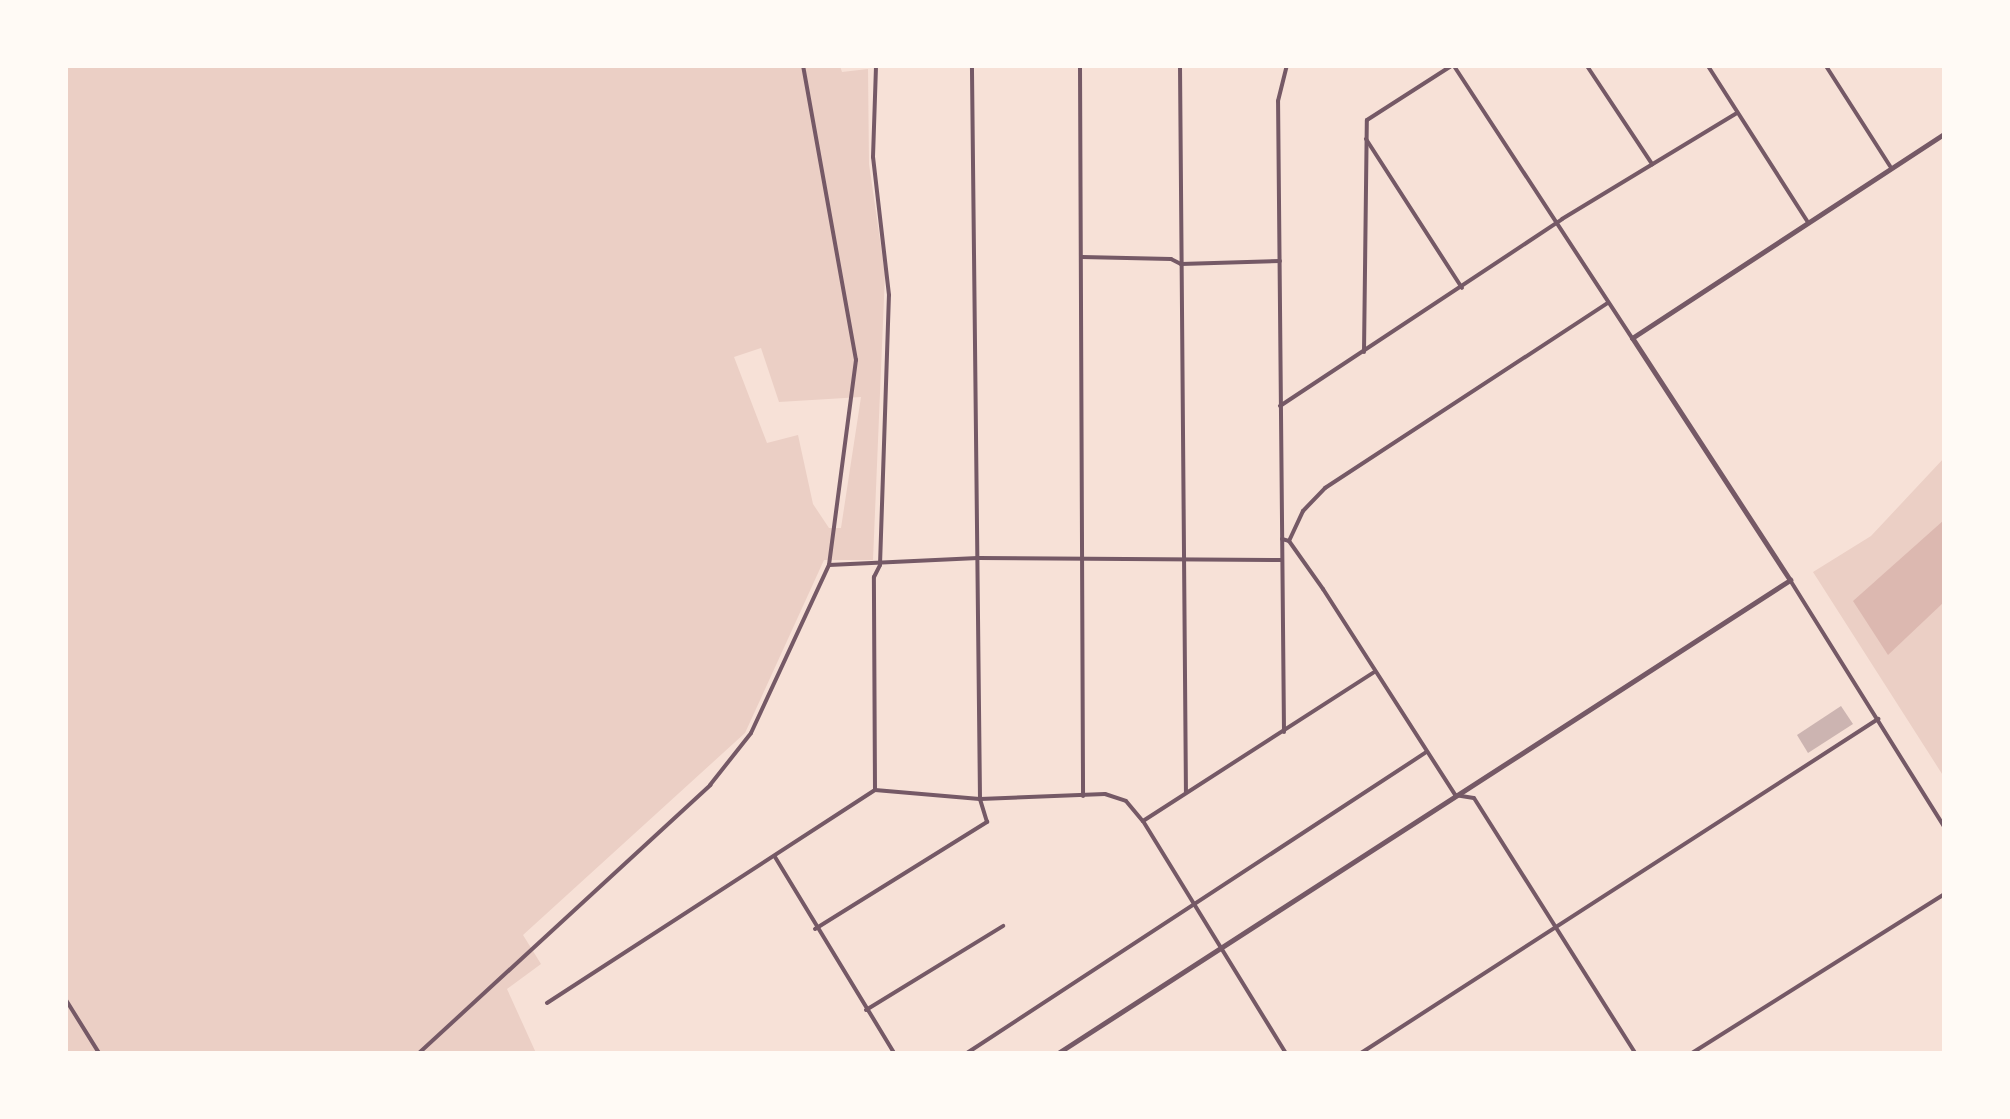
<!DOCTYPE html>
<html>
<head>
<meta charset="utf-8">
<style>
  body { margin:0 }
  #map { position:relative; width:2010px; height:1119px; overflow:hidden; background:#f7e1d7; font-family:"Source Sans 3",sans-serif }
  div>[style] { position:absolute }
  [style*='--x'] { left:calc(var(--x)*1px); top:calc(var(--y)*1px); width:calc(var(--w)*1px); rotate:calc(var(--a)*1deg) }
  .green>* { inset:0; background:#ebcfc5 }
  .water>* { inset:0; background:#dcb8b0 }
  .building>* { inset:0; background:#ccb4b1 }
  .minor>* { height:4px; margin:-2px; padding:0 2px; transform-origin:2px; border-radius:2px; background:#755966 }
  .tertiary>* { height:5px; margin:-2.5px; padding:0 2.5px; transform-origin:2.5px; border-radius:2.5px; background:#755966 }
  span { translate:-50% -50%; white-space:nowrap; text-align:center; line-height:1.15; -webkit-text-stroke:6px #fffaf5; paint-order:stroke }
  .frame { position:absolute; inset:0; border:68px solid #fffaf5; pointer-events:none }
</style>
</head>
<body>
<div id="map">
  <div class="green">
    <div style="clip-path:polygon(evenodd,66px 66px,840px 66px,842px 72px,868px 69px,869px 164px,885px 274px,873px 560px,824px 560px,745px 733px,523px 935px,541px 964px,507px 989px,536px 1053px,66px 1053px,66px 66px,761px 348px,779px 402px,861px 397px,841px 528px,829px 528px,813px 504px,798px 435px,767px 443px,734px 357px,761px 348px)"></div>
    <div style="clip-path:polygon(1944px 458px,1944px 777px,1813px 572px,1871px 536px)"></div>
  </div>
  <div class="water">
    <div style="clip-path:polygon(1944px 520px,1944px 602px,1888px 655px,1853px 601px)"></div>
  </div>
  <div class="building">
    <div style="clip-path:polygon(1841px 706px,1853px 724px,1808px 753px,1797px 735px)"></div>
  </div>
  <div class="minor">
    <div style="--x:1080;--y:66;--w:730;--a:89.76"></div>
    <div style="--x:1180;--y:66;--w:726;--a:89.53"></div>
    <div style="--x:1454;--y:66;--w:325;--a:56.8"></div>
    <div style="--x:1587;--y:66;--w:118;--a:56.4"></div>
    <div style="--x:1708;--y:66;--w:184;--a:57.4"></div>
    <div style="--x:1826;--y:66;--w:119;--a:57.4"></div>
    <div style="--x:1366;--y:139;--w:177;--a:57.2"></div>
    <div style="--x:1082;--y:257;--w:89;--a:1.3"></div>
    <div style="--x:1171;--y:259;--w:11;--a:27"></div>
    <div style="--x:1181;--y:264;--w:99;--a:-1.7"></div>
    <div style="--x:1364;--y:352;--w:232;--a:-89.3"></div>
    <div style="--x:1367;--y:120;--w:100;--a:-32.7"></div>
    <div style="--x:1280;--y:406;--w:338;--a:-33.5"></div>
    <div style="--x:1562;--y:219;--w:205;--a:-31.2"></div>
    <div style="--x:1282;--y:539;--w:7;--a:16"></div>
    <div style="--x:1289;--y:541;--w:59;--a:54.7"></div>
    <div style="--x:1323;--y:589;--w:245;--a:57.3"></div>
    <div style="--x:1455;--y:795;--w:19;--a:9"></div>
    <div style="--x:1474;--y:798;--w:302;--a:57.7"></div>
    <div style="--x:1289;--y:541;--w:33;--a:-65"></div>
    <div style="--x:1303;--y:511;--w:32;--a:-46"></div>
    <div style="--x:1325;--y:488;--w:338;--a:-33.2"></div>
    <div style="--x:829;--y:565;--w:149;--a:-2.7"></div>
    <div style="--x:978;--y:558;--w:304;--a:0.4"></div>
    <div style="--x:1790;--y:580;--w:290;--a:58"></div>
    <div style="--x:1284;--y:732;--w:631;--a:-90.54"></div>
    <div style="--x:1278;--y:101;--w:36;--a:-76"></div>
    <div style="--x:875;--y:790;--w:213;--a:-90.3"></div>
    <div style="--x:874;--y:577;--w:13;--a:-63"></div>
    <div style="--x:880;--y:565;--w:270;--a:-88.1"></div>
    <div style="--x:889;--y:295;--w:139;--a:-96.6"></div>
    <div style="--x:873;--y:157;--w:91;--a:-88.1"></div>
    <div style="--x:1143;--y:821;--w:274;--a:-32.8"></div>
    <div style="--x:775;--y:857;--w:229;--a:58.7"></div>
    <div style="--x:815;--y:929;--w:203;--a:-31.9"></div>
    <div style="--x:987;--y:822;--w:24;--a:-107"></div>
    <div style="--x:980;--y:799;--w:733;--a:-90.63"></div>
    <div style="--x:66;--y:1000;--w:62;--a:58.1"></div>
    <div style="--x:547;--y:1003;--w:391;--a:-33"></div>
    <div style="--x:875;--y:790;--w:105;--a:4.9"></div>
    <div style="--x:980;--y:799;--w:125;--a:-2.3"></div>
    <div style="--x:1105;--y:794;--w:22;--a:18"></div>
    <div style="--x:1126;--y:801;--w:26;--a:50"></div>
    <div style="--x:1143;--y:821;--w:273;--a:58.4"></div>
    <div style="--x:866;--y:1010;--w:161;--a:-31.5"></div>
    <div style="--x:419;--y:1053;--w:396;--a:-42.6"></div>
    <div style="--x:710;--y:785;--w:66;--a:-51.7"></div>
    <div style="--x:751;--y:733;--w:185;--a:-65.1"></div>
    <div style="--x:829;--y:565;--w:207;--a:-82.5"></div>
    <div style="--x:856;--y:360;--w:299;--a:-100.2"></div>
    <div style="--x:967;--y:1053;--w:548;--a:-33.23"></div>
    <div style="--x:1361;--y:1053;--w:616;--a:-32.86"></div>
    <div style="--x:1692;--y:1053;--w:298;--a:-32.2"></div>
  </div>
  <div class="tertiary">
    <div style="--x:1058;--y:1053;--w:872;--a:-32.87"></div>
    <div style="--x:1790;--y:580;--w:289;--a:-123.1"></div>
    <div style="--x:1632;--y:338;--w:373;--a:-33.2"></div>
  </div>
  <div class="frame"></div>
</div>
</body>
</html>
